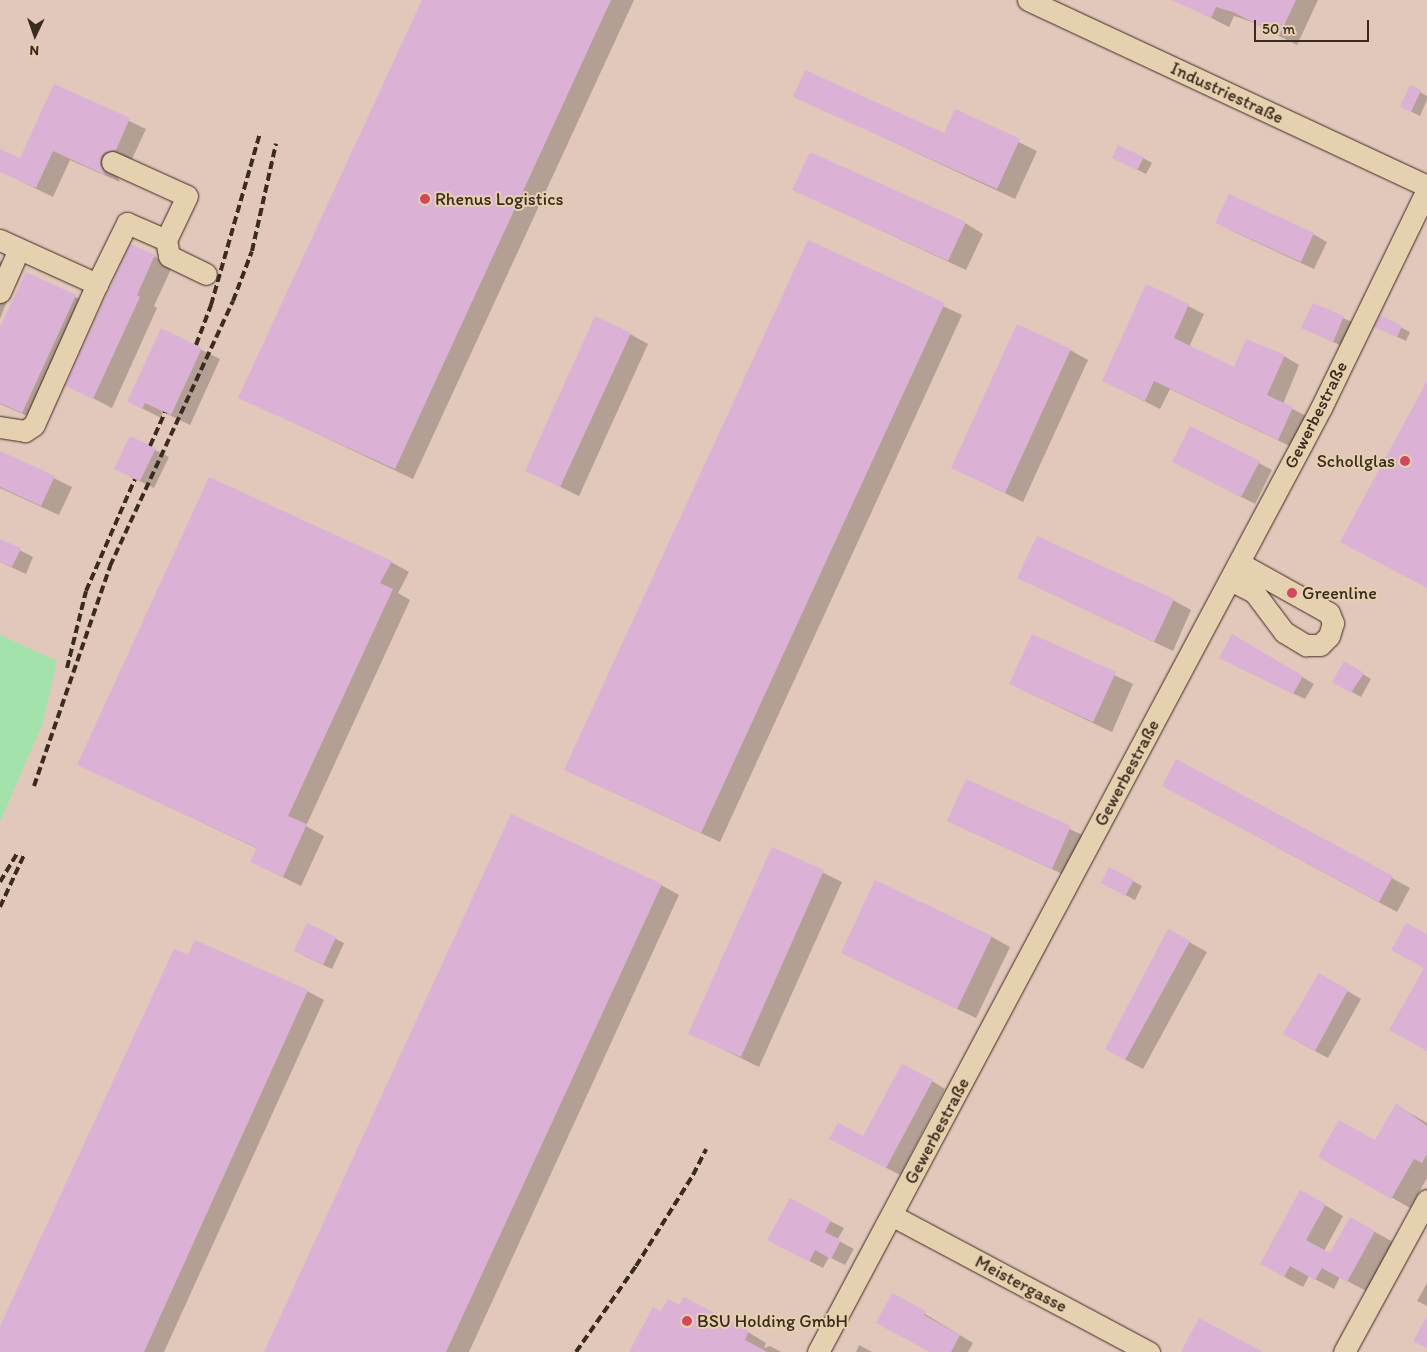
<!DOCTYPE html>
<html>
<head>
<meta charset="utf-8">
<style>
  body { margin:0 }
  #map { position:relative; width:1427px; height:1352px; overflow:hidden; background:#e5d0af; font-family:Itim,sans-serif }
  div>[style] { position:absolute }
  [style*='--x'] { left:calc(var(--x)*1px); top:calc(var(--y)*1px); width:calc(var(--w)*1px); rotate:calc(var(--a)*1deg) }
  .built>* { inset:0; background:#e2c7bb }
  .green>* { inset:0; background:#a3e2ab }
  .shadow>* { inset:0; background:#0003 }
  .building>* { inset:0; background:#dcb1d6 }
  .roads { filter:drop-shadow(0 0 1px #3b2a1e) drop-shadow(0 0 1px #3b2a1e) }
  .minor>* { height:21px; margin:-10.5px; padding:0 10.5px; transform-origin:10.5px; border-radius:10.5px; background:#e5d0af }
  .rail>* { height:4px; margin-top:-2px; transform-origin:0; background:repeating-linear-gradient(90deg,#3b2a1e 0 8px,transparent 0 12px) }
  .dots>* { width:14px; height:14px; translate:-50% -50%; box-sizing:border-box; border:2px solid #e5d0af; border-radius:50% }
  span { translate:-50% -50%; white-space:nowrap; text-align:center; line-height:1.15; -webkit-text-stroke:4px #e5d0af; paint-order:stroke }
  .street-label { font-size:18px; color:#3b2a1e }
  .poi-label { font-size:18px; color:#3b2a1e }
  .left { translate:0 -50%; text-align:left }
  .right { translate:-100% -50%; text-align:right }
  .north { position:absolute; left:10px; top:10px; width:50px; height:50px; -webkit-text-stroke:4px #e5d0af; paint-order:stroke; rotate:183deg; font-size:14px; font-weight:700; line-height:20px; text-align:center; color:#3b2a1e }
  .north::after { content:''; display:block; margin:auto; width:18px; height:22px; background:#3b2a1e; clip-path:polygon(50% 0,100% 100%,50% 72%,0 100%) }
  .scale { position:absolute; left:1254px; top:20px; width:115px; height:22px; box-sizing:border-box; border:2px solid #3b2a1e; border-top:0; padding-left:6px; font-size:15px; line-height:18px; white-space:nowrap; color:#3b2a1e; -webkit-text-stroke:4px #e5d0af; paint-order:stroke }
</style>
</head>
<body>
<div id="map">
  <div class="built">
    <div style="clip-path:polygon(0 0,1427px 0,1427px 1352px,0 1352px,0 822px,43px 723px,57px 661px,0 635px)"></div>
  </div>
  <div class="green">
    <div style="clip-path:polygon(0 635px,57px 661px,43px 723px,0 822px)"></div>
  </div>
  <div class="shadow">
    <div style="clip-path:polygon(423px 0,634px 0,413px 479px,240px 397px)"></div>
    <div style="clip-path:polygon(1183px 0,1318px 0,1297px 45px,1252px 22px,1234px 16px,1229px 27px,1182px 3px)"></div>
    <div style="clip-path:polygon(54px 85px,146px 129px,132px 159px,122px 161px,116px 174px,120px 182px,70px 160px,53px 197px,0 171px,0 160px,20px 160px)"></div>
    <div style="clip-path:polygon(1420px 92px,1427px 96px,1427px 100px,1420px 116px,1410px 111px)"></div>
    <div style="clip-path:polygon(795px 96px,945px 134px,956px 111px,1037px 151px,1015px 199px)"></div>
    <div style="clip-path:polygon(1143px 158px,1152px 163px,1146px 174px,1122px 162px)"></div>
    <div style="clip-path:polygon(794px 190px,965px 223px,983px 234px,966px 270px)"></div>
    <div style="clip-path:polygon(1230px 230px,1313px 234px,1327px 242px,1314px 269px)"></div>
    <div style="clip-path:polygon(808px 242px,962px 315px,720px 842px,565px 770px)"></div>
    <div style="clip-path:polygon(154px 256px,172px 267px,154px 306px,157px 308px,112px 408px,67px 385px)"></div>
    <div style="clip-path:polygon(0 261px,18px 272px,0 319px)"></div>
    <div style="clip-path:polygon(26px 273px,94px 306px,41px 422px,0 404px,0 330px)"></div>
    <div style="clip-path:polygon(1147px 286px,1204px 314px,1189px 347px,1234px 369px,1284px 356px,1299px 365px,1283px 404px,1308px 417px,1294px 448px,1170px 389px,1160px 409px,1104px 381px)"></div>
    <div style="clip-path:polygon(1381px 317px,1410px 332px,1406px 341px,1385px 331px)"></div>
    <div style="clip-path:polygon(1343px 318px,1352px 322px,1342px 346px,1303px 328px)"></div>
    <div style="clip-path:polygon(161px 330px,220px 359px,190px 425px,163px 412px,161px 418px,128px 401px)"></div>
    <div style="clip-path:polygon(630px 334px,648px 344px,579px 496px,526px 470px)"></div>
    <div style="clip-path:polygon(1070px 350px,1088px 360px,1023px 502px,953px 468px)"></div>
    <div style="clip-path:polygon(130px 437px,169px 457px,154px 488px,129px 476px)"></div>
    <div style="clip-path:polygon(0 452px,72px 487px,59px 515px,0 488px)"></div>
    <div style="clip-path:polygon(1259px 463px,1272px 470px,1255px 504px,1187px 469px)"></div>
    <div style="clip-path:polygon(0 540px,33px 557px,26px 574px,0 562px)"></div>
    <div style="clip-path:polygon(391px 562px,409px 572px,398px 593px,410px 600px,306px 826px,324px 836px,301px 886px,252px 862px,258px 849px,78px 764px)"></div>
    <div style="clip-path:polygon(1019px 578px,1173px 600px,1191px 610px,1173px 651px)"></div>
    <div style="clip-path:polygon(1032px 636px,1133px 684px,1112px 732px,1010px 684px)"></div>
    <div style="clip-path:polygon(1233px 636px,1314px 684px,1305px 699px,1232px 664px)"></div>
    <div style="clip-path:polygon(1345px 663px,1371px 679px,1361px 697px,1334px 682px)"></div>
    <div style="clip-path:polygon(1177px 761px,1410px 888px,1397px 912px,1182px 796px)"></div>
    <div style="clip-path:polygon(966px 781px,1089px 838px,1071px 878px,948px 821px)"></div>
    <div style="clip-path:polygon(773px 848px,842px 882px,759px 1067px,690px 1033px)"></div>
    <div style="clip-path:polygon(1110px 869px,1142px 886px,1135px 900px,1103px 883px)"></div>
    <div style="clip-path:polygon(661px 885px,679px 895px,469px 1352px,265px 1352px)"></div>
    <div style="clip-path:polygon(308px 925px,344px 943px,332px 969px,304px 956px)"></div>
    <div style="clip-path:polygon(992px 937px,1010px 947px,976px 1018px,842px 953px)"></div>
    <div style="clip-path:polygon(1189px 942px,1207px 952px,1143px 1069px,1124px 1059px)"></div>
    <div style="clip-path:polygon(189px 957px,307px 991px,324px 1000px,164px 1352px,0 1352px,0 1329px)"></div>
    <div style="clip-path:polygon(1319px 974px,1361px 999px,1328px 1058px,1298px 1042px)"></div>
    <div style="clip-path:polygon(932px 1081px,945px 1089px,900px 1175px,844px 1146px,864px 1138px)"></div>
    <div style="clip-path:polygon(1396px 1105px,1427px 1123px,1427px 1178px,1410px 1208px,1320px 1156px,1375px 1142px)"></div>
    <div style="clip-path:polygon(1325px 1205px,1343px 1216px,1324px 1251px,1331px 1254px,1350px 1218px,1393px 1242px,1366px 1291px,1340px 1277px,1334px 1289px,1309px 1276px,1303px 1287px,1279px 1274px)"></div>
    <div style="clip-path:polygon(830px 1221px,844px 1228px,837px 1240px,854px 1249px,845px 1265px,829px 1257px,823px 1268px,782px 1247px)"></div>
    <div style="clip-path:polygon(1427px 1283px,1427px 1306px,1417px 1301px)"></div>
    <div style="clip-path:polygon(892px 1294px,973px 1343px,968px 1352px,932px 1352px)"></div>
    <div style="clip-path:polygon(680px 1306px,748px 1332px,766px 1343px,764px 1348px,770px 1346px,781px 1352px,630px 1352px,662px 1313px)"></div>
    <div style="clip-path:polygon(859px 1345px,872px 1352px,856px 1352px)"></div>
  </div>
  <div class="building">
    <div style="clip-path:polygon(422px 0,611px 0,395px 469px,238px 398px)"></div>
    <div style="clip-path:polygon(1172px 0,1296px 0,1279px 36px,1233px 12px,1216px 7px,1211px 18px)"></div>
    <div style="clip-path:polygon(805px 70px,944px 133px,955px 109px,1020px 139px,997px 189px,793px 97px)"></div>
    <div style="clip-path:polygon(54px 84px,130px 118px,116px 150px,105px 152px,101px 156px,100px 164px,105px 175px,53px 151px,36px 188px,0 172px,0 149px,20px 158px)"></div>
    <div style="clip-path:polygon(1410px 85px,1421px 90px,1411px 112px,1400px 107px)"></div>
    <div style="clip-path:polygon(1118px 145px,1144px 157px,1137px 170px,1112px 158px)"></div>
    <div style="clip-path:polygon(810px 152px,966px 222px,948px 261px,792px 190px)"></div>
    <div style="clip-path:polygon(1229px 194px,1314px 233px,1301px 262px,1215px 223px)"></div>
    <div style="clip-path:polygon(808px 240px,945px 303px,701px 833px,564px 770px)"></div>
    <div style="clip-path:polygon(130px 244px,155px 255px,137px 295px,140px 297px,93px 399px,65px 386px)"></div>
    <div style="clip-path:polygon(26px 272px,76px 295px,22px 413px,0 403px,0 327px)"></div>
    <div style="clip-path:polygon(1146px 284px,1189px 304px,1174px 338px,1234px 367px,1246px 339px,1285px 355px,1267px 395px,1293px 407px,1278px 440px,1154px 381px,1145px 401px,1102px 381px)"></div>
    <div style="clip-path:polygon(1313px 303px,1344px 316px,1333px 342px,1301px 328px)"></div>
    <div style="clip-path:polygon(1380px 315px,1402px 326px,1397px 337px,1374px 327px)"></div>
    <div style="clip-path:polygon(595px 316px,631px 333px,560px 487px,525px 471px)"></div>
    <div style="clip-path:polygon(1017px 324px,1071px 349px,1005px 493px,951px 468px)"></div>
    <div style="clip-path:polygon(161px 328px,202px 348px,171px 415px,145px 403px,142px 409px,127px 402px)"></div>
    <div style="clip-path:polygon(1427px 381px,1427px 588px,1340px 542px)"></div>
    <div style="clip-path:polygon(1190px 426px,1260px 461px,1241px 497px,1172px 462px)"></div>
    <div style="clip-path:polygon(130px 436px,156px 448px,140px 481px,114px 469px)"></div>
    <div style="clip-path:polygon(0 451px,55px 476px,41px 506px,0 487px)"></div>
    <div style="clip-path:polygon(209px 477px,392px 561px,380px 583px,393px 589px,288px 816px,307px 824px,283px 877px,250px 862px,257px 848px,77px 765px)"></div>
    <div style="clip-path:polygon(1037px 536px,1174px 599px,1154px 642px,1017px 578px)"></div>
    <div style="clip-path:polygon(0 539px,21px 548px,12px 567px,0 562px)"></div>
    <div style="clip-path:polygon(1032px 634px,1116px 672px,1093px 722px,1009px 684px)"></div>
    <div style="clip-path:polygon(1232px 634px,1303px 676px,1293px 694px,1219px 658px)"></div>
    <div style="clip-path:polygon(1344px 661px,1364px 673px,1351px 693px,1332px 682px)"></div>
    <div style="clip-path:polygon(1176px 759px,1393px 876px,1379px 902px,1162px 786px)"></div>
    <div style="clip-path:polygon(966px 779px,1071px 826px,1052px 869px,947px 821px)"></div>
    <div style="clip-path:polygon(511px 814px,662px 884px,446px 1352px,264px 1352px)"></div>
    <div style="clip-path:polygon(772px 847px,824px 870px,741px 1057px,688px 1034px)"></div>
    <div style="clip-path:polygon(1109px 867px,1134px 880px,1125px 896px,1101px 883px)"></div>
    <div style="clip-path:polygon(875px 880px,992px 936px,957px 1009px,841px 953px)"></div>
    <div style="clip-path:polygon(307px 923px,336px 937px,323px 965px,294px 951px)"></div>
    <div style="clip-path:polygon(1406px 923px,1427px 934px,1427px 1051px,1389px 1030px,1424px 968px,1391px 950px)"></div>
    <div style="clip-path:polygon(1168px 929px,1190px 941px,1125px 1060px,1105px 1049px)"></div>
    <div style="clip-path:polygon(195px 940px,308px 990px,144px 1352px,0 1352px,0 1326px,174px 949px,188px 955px)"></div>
    <div style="clip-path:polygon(1319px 973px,1348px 990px,1315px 1051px,1283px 1034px)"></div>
    <div style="clip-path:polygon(902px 1064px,933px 1080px,886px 1168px,829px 1139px,838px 1123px,863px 1136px)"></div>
    <div style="clip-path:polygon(1396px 1103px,1427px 1126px,1427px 1154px,1422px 1163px,1414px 1159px,1391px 1199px,1318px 1157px,1339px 1120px,1375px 1140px)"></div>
    <div style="clip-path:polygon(1300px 1190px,1326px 1204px,1306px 1240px,1330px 1253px,1350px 1217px,1375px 1231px,1347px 1282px,1322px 1268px,1315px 1280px,1290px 1266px,1284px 1277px,1260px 1264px)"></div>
    <div style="clip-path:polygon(790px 1198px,831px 1220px,825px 1232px,841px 1240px,831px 1259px,815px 1250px,809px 1262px,767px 1240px)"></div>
    <div style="clip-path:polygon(892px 1293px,926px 1311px,924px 1315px,960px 1335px,951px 1352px,930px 1352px,876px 1323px)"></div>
    <div style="clip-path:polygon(684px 1297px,749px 1331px,745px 1340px,767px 1352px,629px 1352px,653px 1307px,661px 1311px,668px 1299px,679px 1305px)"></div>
    <div style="clip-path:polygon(1427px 1316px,1427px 1348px,1413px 1341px)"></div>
    <div style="clip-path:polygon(1199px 1318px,1263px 1352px,1181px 1352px)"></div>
  </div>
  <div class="roads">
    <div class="minor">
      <div style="--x:1028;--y:0;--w:440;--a:25"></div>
      <div style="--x:112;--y:162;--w:82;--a:24.4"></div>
      <div style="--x:187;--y:196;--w:49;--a:115.5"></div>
      <div style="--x:0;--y:240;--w:107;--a:24.4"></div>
      <div style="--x:97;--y:284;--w:154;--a:114.1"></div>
      <div style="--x:34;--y:425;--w:11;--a:146"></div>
      <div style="--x:25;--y:431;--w:25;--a:-171"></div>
      <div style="--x:97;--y:284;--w:68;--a:-63.8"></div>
      <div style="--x:127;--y:223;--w:43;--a:23.6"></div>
      <div style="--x:166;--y:240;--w:16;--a:79"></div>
      <div style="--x:169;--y:256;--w:41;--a:25.9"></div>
      <div style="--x:0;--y:292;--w:47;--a:-66.2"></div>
      <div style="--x:1230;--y:580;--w:27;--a:27"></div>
      <div style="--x:1254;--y:592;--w:50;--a:53.1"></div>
      <div style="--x:1284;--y:632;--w:26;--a:31"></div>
      <div style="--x:1306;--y:645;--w:14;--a:0"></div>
      <div style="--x:1320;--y:645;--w:13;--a:-45"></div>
      <div style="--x:1329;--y:636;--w:14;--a:-73"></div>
      <div style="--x:1333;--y:623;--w:11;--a:-112"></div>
      <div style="--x:1329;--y:613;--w:103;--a:-150.9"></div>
      <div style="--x:893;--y:1216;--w:290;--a:28"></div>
      <div style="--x:818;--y:1352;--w:1070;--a:-61.95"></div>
      <div style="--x:1321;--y:408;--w:242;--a:-64.1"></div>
      <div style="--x:1344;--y:1352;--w:173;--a:-61.4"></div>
    </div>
  </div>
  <div class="rail">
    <div style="--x:196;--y:345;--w:43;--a:-69.4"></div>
    <div style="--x:211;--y:305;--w:176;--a:-74.1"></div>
    <div style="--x:150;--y:446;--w:37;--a:-66"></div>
    <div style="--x:67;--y:668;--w:79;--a:-76.1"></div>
    <div style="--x:86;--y:591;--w:122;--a:-66.4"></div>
    <div style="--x:34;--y:786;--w:233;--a:-70.9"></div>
    <div style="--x:110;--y:566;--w:292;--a:-65.1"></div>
    <div style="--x:233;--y:301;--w:53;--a:-69.2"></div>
    <div style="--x:252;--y:251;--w:110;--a:-77.4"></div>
    <div style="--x:0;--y:882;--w:35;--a:-59"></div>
    <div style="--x:0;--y:907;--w:57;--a:-65.2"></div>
    <div style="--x:576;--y:1352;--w:105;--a:-55.1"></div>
    <div style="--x:636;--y:1266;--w:107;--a:-57.9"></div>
    <div style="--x:693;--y:1175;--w:29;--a:-63"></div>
  </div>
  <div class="dots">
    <div style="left:425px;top:199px;background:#d1495b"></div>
    <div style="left:1405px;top:461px;background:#d1495b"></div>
    <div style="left:1292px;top:593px;background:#d1495b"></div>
    <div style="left:687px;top:1321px;background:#d1495b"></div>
  </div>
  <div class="street-label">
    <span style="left:1227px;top:93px;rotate:25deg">Industriestraße</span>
    <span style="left:1316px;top:415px;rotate:-63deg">Gewerbestraße</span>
    <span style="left:1127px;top:773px;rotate:-62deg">Gewerbestraße</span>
    <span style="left:937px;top:1131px;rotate:-62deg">Gewerbestraße</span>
    <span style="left:1021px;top:1284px;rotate:28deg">Meistergasse</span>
  </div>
  <div class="poi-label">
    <span class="left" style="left:435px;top:199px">Rhenus Logistics</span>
    <span class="right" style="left:1395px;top:461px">Schollglas</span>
    <span class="left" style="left:1302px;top:593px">Greenline</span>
    <span class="left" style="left:697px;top:1321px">BSU Holding GmbH</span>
  </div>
  <div class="north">N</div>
  <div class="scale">50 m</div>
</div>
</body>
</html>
